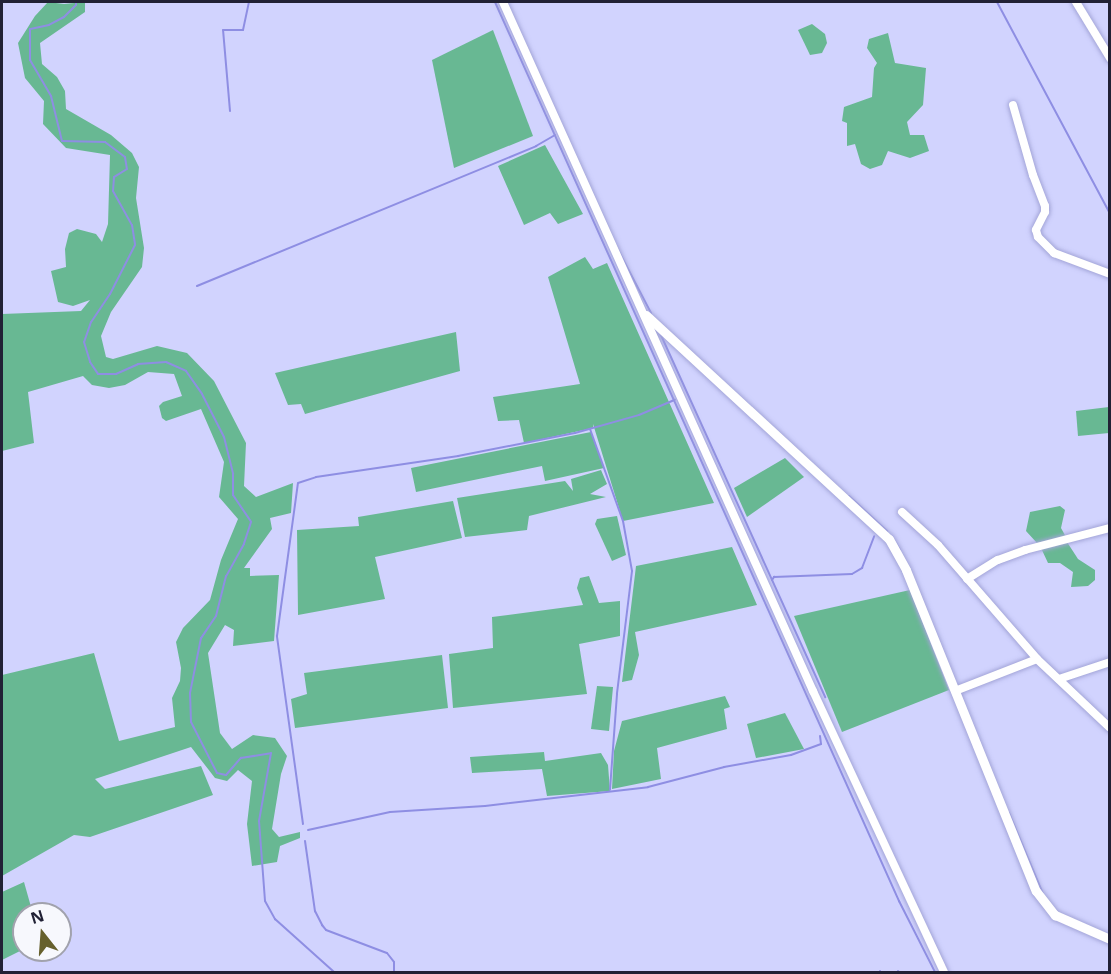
<!DOCTYPE html>
<html>
<head>
<meta charset="utf-8">
<style>
  body { margin:0 }
  #map { position:relative; width:1111px; height:974px; overflow:hidden; background:#d1d3fe; font-family:"Open Sans",sans-serif }
  div>[style] { position:absolute }
  [style*='--x'] { left:calc(var(--x)*1px); top:calc(var(--y)*1px); width:calc(var(--w)*1px); rotate:calc(var(--a)*1deg) }
  .green>* { inset:0; background:#68b893 }
  .stream>* { height:2px; margin:-1px; padding:0 1px; transform-origin:1px; border-radius:1px; background:#8e8ee3 }
  .roads { filter:drop-shadow(0 0 2px #a3a5d8) drop-shadow(0 0 2px #a3a5d8) }
  .minor>* { height:8px; margin:-4px; padding:0 4px; transform-origin:4px; border-radius:4px; background:#fff }
  .tertiary>* { height:9px; margin:-4.5px; padding:0 4.5px; transform-origin:4.5px; border-radius:4.5px; background:#fff }
  span { translate:-50% -50%; white-space:nowrap; text-align:center; line-height:1.15; -webkit-text-stroke:6px #f7f8fd; paint-order:stroke }
  .frame { position:absolute; inset:0; border:3px solid #212135; pointer-events:none }
  .north { position:absolute; left:12px; top:902px; width:60px; height:60px; box-sizing:border-box; background:#f7f8fd; border:2px solid #a1a2ad; border-radius:50%; rotate:343deg; font-size:16px; font-weight:700; line-height:24px; text-align:center; color:#212135 }
  .north::after { content:''; display:block; margin:auto; width:21px; height:27px; background:#66602d; clip-path:polygon(50% 0,100% 100%,50% 72%,0 100%) }
</style>
</head>
<body>
<div id="map">
  <div class="green">
    <div style="clip-path:polygon(48px 2px,64px 4px,85px 2px,85px 12px,40px 43px,42px 64px,57px 77px,65px 91px,66px 109px,111px 135px,132px 153px,139px 167px,136px 198px,144px 248px,142px 267px,111px 312px,101px 336px,106px 357px,113px 359px,157px 346px,187px 353px,214px 381px,246px 443px,244px 486px,256px 497px,293px 483px,291px 513px,270px 518px,272px 529px,244px 568px,250px 568px,250px 576px,279px 575px,274px 641px,233px 646px,234px 630px,225px 625px,208px 653px,220px 733px,232px 749px,253px 735px,275px 738px,287px 756px,281px 774px,272px 829px,279px 837px,300px 832px,300px 838px,280px 846px,277px 862px,252px 866px,247px 824px,252px 781px,238px 770px,227px 781px,215px 778px,191px 747px,95px 779px,105px 789px,201px 766px,213px 795px,90px 837px,74px 835px,2px 876px,2px 675px,94px 653px,119px 741px,175px 727px,172px 698px,180px 681px,181px 668px,176px 642px,183px 628px,210px 600px,221px 560px,238px 519px,219px 497px,224px 462px,201px 409px,166px 421px,162px 418px,159px 406px,163px 402px,182px 396px,174px 374px,148px 372px,125px 385px,109px 388px,92px 385px,83px 376px,28px 392px,34px 443px,2px 451px,2px 314px,81px 311px,90px 300px,73px 306px,58px 302px,51px 271px,66px 267px,65px 249px,69px 233px,77px 229px,96px 234px,102px 242px,108px 224px,110px 155px,66px 148px,43px 124px,44px 101px,25px 78px,18px 43px,35px 16px)"></div>
    <div style="clip-path:polygon(812px 24px,825px 34px,827px 43px,822px 53px,810px 55px,798px 30px)"></div>
    <div style="clip-path:polygon(493px 30px,533px 136px,454px 168px,432px 60px)"></div>
    <div style="clip-path:polygon(888px 33px,895px 63px,926px 68px,923px 105px,907px 122px,910px 135px,924px 135px,929px 151px,910px 158px,888px 151px,882px 165px,870px 169px,861px 164px,855px 144px,847px 146px,847px 123px,842px 121px,844px 107px,872px 97px,874px 68px,877px 63px,867px 48px,869px 39px)"></div>
    <div style="clip-path:polygon(545px 145px,583px 214px,558px 224px,550px 213px,524px 225px,498px 166px)"></div>
    <div style="clip-path:polygon(585px 257px,593px 269px,607px 263px,714px 503px,623px 521px,593px 424px,593px 428px,524px 443px,519px 420px,498px 421px,493px 397px,580px 384px,548px 277px)"></div>
    <div style="clip-path:polygon(456px 332px,460px 371px,305px 414px,301px 404px,288px 405px,275px 373px)"></div>
    <div style="clip-path:polygon(1109px 407px,1109px 433px,1078px 436px,1076px 411px)"></div>
    <div style="clip-path:polygon(591px 432px,604px 468px,545px 481px,542px 466px,416px 492px,411px 468px)"></div>
    <div style="clip-path:polygon(785px 458px,804px 477px,747px 517px,734px 488px)"></div>
    <div style="clip-path:polygon(601px 470px,607px 484px,590px 494px,606px 497px,529px 516px,527px 530px,465px 537px,457px 498px,565px 481px,573px 491px,571px 479px)"></div>
    <div style="clip-path:polygon(453px 501px,462px 538px,375px 557px,385px 599px,298px 615px,297px 530px,359px 526px,358px 517px)"></div>
    <div style="clip-path:polygon(1060px 506px,1065px 510px,1061px 528px,1066px 537px,1037px 543px,1026px 531px,1030px 512px)"></div>
    <div style="clip-path:polygon(617px 516px,626px 555px,612px 561px,595px 524px,597px 519px)"></div>
    <div style="clip-path:polygon(1067px 542px,1078px 559px,1095px 570px,1095px 580px,1088px 586px,1071px 587px,1073px 572px,1060px 563px,1048px 563px,1041px 548px)"></div>
    <div style="clip-path:polygon(732px 547px,757px 605px,635px 632px,639px 655px,632px 680px,622px 682px,636px 566px)"></div>
    <div style="clip-path:polygon(589px 576px,599px 603px,620px 601px,620px 636px,579px 644px,587px 694px,453px 708px,449px 654px,493px 648px,492px 617px,583px 605px,577px 588px,580px 578px)"></div>
    <div style="clip-path:polygon(910px 590px,949px 690px,842px 732px,794px 616px)"></div>
    <div style="clip-path:polygon(442px 655px,448px 708px,295px 728px,291px 699px,307px 694px,304px 673px)"></div>
    <div style="clip-path:polygon(597px 686px,613px 687px,609px 731px,591px 729px)"></div>
    <div style="clip-path:polygon(725px 696px,730px 707px,724px 709px,727px 729px,657px 748px,661px 779px,612px 789px,614px 751px,622px 721px)"></div>
    <div style="clip-path:polygon(785px 713px,804px 749px,756px 758px,747px 724px)"></div>
    <div style="clip-path:polygon(544px 752px,545px 761px,601px 753px,608px 765px,610px 791px,547px 796px,542px 769px,472px 773px,470px 757px)"></div>
    <div style="clip-path:polygon(24px 882px,33px 914px,24px 914px,24px 949px,2px 960px,2px 892px)"></div>
  </div>
  <div class="stream">
    <div style="--x:76;--y:2;--w:3;--a:90"></div>
    <div style="--x:76;--y:5;--w:17;--a:135"></div>
    <div style="--x:64;--y:17;--w:17;--a:152"></div>
    <div style="--x:49;--y:25;--w:19;--a:168"></div>
    <div style="--x:30;--y:29;--w:31;--a:90"></div>
    <div style="--x:30;--y:60;--w:42;--a:59.7"></div>
    <div style="--x:51;--y:96;--w:46;--a:76.3"></div>
    <div style="--x:62;--y:141;--w:43;--a:1.3"></div>
    <div style="--x:105;--y:142;--w:25;--a:37"></div>
    <div style="--x:125;--y:157;--w:12;--a:81"></div>
    <div style="--x:127;--y:169;--w:15;--a:148"></div>
    <div style="--x:114;--y:177;--w:14;--a:94"></div>
    <div style="--x:113;--y:191;--w:39;--a:61"></div>
    <div style="--x:132;--y:225;--w:20;--a:81"></div>
    <div style="--x:135;--y:245;--w:55;--a:117"></div>
    <div style="--x:110;--y:294;--w:34;--a:124"></div>
    <div style="--x:91;--y:322;--w:21;--a:109"></div>
    <div style="--x:84;--y:342;--w:21;--a:73"></div>
    <div style="--x:90;--y:362;--w:14;--a:56"></div>
    <div style="--x:98;--y:374;--w:18;--a:0"></div>
    <div style="--x:116;--y:374;--w:24;--a:-24"></div>
    <div style="--x:138;--y:364;--w:28;--a:-4"></div>
    <div style="--x:166;--y:362;--w:22;--a:24"></div>
    <div style="--x:186;--y:371;--w:28;--a:55"></div>
    <div style="--x:202;--y:394;--w:48;--a:62.9"></div>
    <div style="--x:224;--y:437;--w:38;--a:76"></div>
    <div style="--x:233;--y:474;--w:21;--a:90"></div>
    <div style="--x:233;--y:495;--w:32;--a:56"></div>
    <div style="--x:251;--y:522;--w:23;--a:108"></div>
    <div style="--x:244;--y:544;--w:37;--a:119"></div>
    <div style="--x:226;--y:576;--w:41;--a:104"></div>
    <div style="--x:216;--y:616;--w:27;--a:124"></div>
    <div style="--x:201;--y:638;--w:56;--a:101.3"></div>
    <div style="--x:190;--y:693;--w:29;--a:88"></div>
    <div style="--x:191;--y:722;--w:57;--a:63"></div>
    <div style="--x:217;--y:773;--w:9;--a:13"></div>
    <div style="--x:226;--y:775;--w:23;--a:-49"></div>
    <div style="--x:241;--y:758;--w:30;--a:-9"></div>
    <div style="--x:271;--y:753;--w:69;--a:100"></div>
    <div style="--x:259;--y:821;--w:80;--a:85.7"></div>
    <div style="--x:265;--y:901;--w:21;--a:61"></div>
    <div style="--x:275;--y:919;--w:79;--a:41.9"></div>
    <div style="--x:495;--y:2;--w:986;--a:65.8"></div>
    <div style="--x:899;--y:901;--w:80;--a:63.1"></div>
    <div style="--x:997;--y:2;--w:240;--a:61.9"></div>
    <div style="--x:230;--y:111;--w:81;--a:-94.9"></div>
    <div style="--x:223;--y:30;--w:20;--a:0"></div>
    <div style="--x:243;--y:30;--w:29;--a:-78"></div>
    <div style="--x:615;--y:244;--w:78;--a:62.4"></div>
    <div style="--x:197;--y:286;--w:367;--a:-22.4"></div>
    <div style="--x:536;--y:146;--w:22;--a:-30"></div>
    <div style="--x:660;--y:333;--w:400;--a:65.6"></div>
    <div style="--x:590;--y:429;--w:98;--a:70.3"></div>
    <div style="--x:623;--y:521;--w:51;--a:79.8"></div>
    <div style="--x:632;--y:571;--w:124;--a:97"></div>
    <div style="--x:617;--y:694;--w:96;--a:94.2"></div>
    <div style="--x:849;--y:496;--w:52;--a:42.6"></div>
    <div style="--x:894;--y:540;--w:12;--a:59"></div>
    <div style="--x:772;--y:580;--w:4;--a:-56"></div>
    <div style="--x:774;--y:577;--w:78;--a:-2.2"></div>
    <div style="--x:852;--y:574;--w:12;--a:-31"></div>
    <div style="--x:862;--y:568;--w:34;--a:-69"></div>
    <div style="--x:1009;--y:813;--w:88;--a:67.2"></div>
    <div style="--x:303;--y:824;--w:190;--a:-97.9"></div>
    <div style="--x:277;--y:636;--w:154;--a:-82.2"></div>
    <div style="--x:298;--y:483;--w:19;--a:-18"></div>
    <div style="--x:316;--y:477;--w:144;--a:-8.4"></div>
    <div style="--x:458;--y:456;--w:119;--a:-11.1"></div>
    <div style="--x:575;--y:433;--w:66;--a:-15.7"></div>
    <div style="--x:639;--y:415;--w:39;--a:-23"></div>
    <div style="--x:308;--y:830;--w:84;--a:-12.4"></div>
    <div style="--x:390;--y:812;--w:95;--a:-3.6"></div>
    <div style="--x:485;--y:806;--w:164;--a:-6.6"></div>
    <div style="--x:648;--y:787;--w:79;--a:-14.7"></div>
    <div style="--x:724;--y:767;--w:68;--a:-10.2"></div>
    <div style="--x:791;--y:755;--w:32;--a:-20"></div>
    <div style="--x:821;--y:744;--w:8;--a:-97"></div>
    <div style="--x:305;--y:841;--w:71;--a:81.9"></div>
    <div style="--x:315;--y:911;--w:16;--a:63"></div>
    <div style="--x:322;--y:925;--w:6;--a:51"></div>
    <div style="--x:326;--y:930;--w:65;--a:20.7"></div>
    <div style="--x:387;--y:953;--w:11;--a:52"></div>
    <div style="--x:394;--y:962;--w:10;--a:90"></div>
    <div style="--x:880;--y:971;--w:1;--a:90"></div>
    <div style="--x:898;--y:971;--w:1;--a:45"></div>
  </div>
  <div class="roads">
    <div class="minor">
      <div style="--x:503;--y:2;--w:756;--a:65.78"></div>
      <div style="--x:813;--y:691;--w:310;--a:65"></div>
      <div style="--x:1076;--y:2;--w:66;--a:58.7"></div>
      <div style="--x:1013;--y:105;--w:73;--a:74.1"></div>
      <div style="--x:1033;--y:175;--w:33;--a:69"></div>
      <div style="--x:1045;--y:206;--w:6;--a:90"></div>
      <div style="--x:1045;--y:212;--w:20;--a:117"></div>
      <div style="--x:1036;--y:230;--w:7;--a:74"></div>
      <div style="--x:1038;--y:237;--w:23;--a:45"></div>
      <div style="--x:1054;--y:253;--w:60;--a:20.6"></div>
      <div style="--x:902;--y:512;--w:49;--a:42.5"></div>
      <div style="--x:938;--y:545;--w:151;--a:49"></div>
      <div style="--x:1037;--y:659;--w:100;--a:43.4"></div>
      <div style="--x:967;--y:579;--w:36;--a:-32"></div>
      <div style="--x:998;--y:560;--w:29;--a:-20"></div>
      <div style="--x:1025;--y:550;--w:88;--a:-14.5"></div>
      <div style="--x:1059;--y:679;--w:54;--a:-18.4"></div>
      <div style="--x:955;--y:691;--w:88;--a:-21.3"></div>
    </div>
    <div class="tertiary">
      <div style="--x:646;--y:315;--w:330;--a:42.7"></div>
      <div style="--x:889;--y:539;--w:35;--a:61"></div>
      <div style="--x:906;--y:570;--w:346;--a:68"></div>
      <div style="--x:1036;--y:891;--w:31;--a:52"></div>
      <div style="--x:1055;--y:915;--w:60;--a:23.6"></div>
    </div>
  </div>
  <div class="frame"></div>
  <div class="north">N</div>
</div>
</body>
</html>
